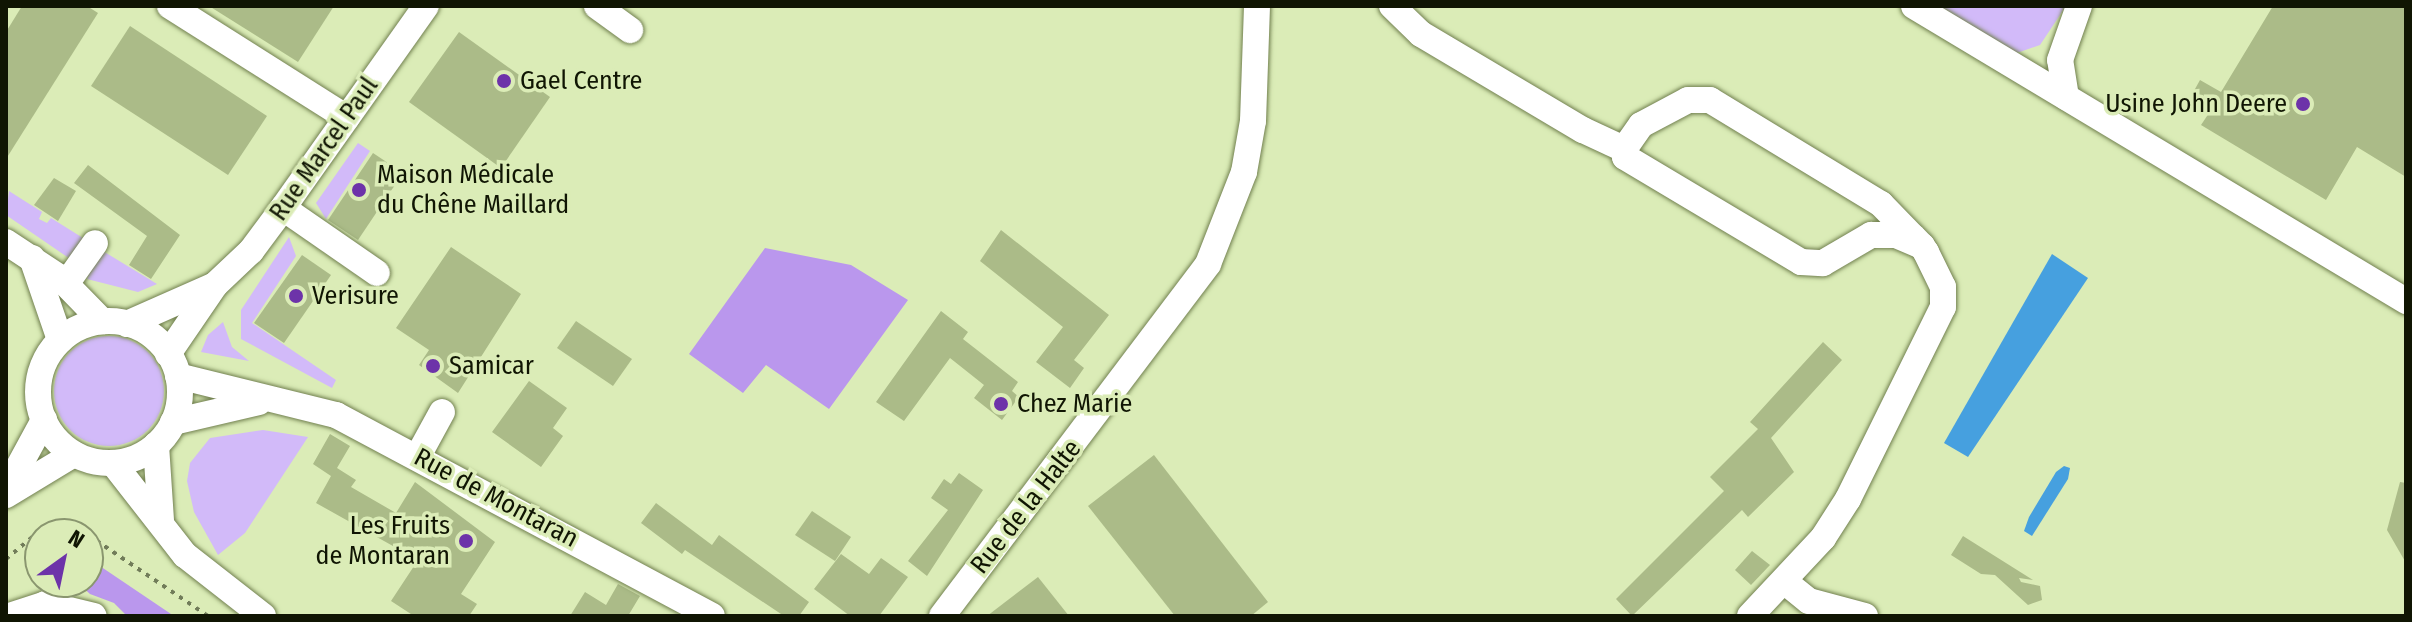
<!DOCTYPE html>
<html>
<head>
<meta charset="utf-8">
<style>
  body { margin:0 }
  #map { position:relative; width:2412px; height:622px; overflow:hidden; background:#dbecb7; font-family:"Fira Sans Condensed",sans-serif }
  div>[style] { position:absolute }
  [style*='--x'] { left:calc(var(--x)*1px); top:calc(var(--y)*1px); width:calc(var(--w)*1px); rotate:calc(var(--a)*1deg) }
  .green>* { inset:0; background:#d2baf9 }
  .round { border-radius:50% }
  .forest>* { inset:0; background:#ba97ed }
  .water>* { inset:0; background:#46a0df }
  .building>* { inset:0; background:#abbb88 }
  .path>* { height:4px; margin-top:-2px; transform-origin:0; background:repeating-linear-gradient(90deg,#717c59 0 4px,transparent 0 10px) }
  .roads { filter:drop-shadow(0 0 2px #71804f) drop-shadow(0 0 2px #71804f) }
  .minor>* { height:26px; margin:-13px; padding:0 13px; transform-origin:13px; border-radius:13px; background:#fff }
  .minor>.ring { margin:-13px; padding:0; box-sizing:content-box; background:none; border:26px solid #fff; border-radius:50% }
  .dots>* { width:22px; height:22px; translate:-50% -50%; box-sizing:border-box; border:4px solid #dbecb7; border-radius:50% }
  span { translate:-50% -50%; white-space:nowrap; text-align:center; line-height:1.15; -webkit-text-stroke:7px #dbecb7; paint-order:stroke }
  .poi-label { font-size:26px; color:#101503 }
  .left { translate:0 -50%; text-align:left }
  .right { translate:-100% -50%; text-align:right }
  .street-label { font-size:26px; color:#101503 }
  .frame { position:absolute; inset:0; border:8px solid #101503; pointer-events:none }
  .north { position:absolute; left:24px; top:518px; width:80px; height:80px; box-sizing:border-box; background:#dbecb7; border:2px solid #8a966f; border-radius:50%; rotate:33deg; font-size:22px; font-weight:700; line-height:32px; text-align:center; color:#101503 }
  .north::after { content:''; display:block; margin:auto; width:28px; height:36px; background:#6d33a9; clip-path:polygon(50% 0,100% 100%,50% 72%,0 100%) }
</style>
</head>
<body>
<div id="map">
  <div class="green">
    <div style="clip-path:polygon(1932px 6px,2066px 6px,2040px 45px,2014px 54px)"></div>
    <div style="clip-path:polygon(358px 143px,370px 151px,326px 219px,316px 203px)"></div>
    <div style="clip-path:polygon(9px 191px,42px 212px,39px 219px,47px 223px,51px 218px,91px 243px,76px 263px,6px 215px)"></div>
    <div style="clip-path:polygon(289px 237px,296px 256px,252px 323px,336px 380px,332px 388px,241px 339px,241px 310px)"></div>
    <div style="clip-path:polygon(98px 248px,157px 284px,138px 292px,87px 279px)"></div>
    <div style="clip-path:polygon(223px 322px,232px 347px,249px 361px,201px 352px,208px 335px)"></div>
    <div class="round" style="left:54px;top:336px;width:110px;height:110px"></div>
    <div style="clip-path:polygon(263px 430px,308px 437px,245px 533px,218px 555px,194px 512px,187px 481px,190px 463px,210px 438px)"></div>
  </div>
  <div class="forest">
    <div style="clip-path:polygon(765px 248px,851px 265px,908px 300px,829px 409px,766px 365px,743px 393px,689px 354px)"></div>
    <div style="clip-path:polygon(88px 558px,174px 616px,127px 616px,114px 603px,90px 594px,77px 582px,88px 582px)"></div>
  </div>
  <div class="water">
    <div style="clip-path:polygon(2052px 254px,2088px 278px,1968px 457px,1944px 443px)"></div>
    <div style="clip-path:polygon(2064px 466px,2070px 468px,2068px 479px,2032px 536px,2024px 531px,2029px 517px,2056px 472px)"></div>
  </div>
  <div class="building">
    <div style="clip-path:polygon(22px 6px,87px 6px,98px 13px,6px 159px,6px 32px)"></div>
    <div style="clip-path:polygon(209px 6px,334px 6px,298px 62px)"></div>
    <div style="clip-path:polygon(2273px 6px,2406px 6px,2406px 177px,2357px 147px,2326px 200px,2201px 125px,2211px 110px,2190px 98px,2200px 80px,2221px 92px)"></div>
    <div style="clip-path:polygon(130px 26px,267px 116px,228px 175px,91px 86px)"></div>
    <div style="clip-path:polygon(459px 32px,550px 97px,501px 168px,409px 102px)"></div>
    <div style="clip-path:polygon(373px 153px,403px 173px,358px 240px,328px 220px)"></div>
    <div style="clip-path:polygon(88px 165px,180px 235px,151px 279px,129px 265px,147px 236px,74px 183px)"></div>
    <div style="clip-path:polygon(54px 178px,76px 191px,58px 221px,34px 205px)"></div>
    <div style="clip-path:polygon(1001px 230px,1109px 315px,1074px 360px,1084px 368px,1070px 388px,1036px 362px,1063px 327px,980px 261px)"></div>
    <div style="clip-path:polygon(451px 247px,521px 294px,458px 393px,419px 365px,429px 350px,396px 328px)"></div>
    <div style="clip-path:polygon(302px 255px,331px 275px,284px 343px,254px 323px)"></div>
    <div style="clip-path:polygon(941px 311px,968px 332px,963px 339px,1018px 382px,1012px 391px,1019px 397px,1002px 420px,974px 398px,984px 385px,950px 358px,904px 421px,876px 402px)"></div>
    <div style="clip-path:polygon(576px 321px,632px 359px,613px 386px,557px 348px)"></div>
    <div style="clip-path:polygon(1823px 342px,1842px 360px,1771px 438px,1794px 472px,1748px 517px,1742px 510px,1632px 616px,1616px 599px,1724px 491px,1710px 477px,1758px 429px,1750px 422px)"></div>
    <div style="clip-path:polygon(529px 381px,567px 408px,553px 428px,563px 436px,541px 467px,492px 432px)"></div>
    <div style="clip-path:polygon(330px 434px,350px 446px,337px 468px,356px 480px,351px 487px,396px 513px,415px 482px,495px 542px,461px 594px,477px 604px,469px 616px,414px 616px,391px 601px,418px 560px,316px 503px,331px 476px,313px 464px)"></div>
    <div style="clip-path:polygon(1154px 455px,1268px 602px,1251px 616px,1175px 616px,1088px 506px)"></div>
    <div style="clip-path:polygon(959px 473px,983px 490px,927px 576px,908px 561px,948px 510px,931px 498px,944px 479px,951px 484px)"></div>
    <div style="clip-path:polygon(2400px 482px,2406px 483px,2406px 563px,2387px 530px)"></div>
    <div style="clip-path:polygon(656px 503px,712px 545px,719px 535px,809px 602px,799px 616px,784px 616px,685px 550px,682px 554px,641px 523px)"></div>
    <div style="clip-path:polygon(812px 511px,851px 537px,835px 561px,795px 535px)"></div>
    <div style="clip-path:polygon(1963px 536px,2033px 580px,2019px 578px,2021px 582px,2040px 586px,2042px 600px,2028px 605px,1995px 575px,1981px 574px,1951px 555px)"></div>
    <div style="clip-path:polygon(1752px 551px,1770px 565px,1751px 585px,1735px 570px)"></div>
    <div style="clip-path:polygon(841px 554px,869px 574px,881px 558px,908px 577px,879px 616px,850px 616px,814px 589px)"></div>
    <div style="clip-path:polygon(1038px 577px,1069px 616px,987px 616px)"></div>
    <div style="clip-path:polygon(618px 584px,640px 596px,628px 616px,570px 616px,585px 592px,606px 605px)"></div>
  </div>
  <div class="path">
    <div style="--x:88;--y:535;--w:145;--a:34"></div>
    <div style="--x:6;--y:559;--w:39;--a:-40"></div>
    <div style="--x:36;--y:534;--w:26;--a:-13"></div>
    <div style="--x:61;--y:528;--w:26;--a:13"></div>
  </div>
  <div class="roads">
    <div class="minor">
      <div style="--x:170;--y:6;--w:209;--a:32.3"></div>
      <div style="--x:597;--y:6;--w:41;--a:36"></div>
      <div style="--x:1392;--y:6;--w:40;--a:44"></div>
      <div style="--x:1421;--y:34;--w:188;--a:30.7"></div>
      <div style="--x:1583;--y:130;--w:45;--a:24.9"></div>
      <div style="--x:1914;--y:6;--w:574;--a:30.95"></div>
      <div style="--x:2066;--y:97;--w:37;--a:-99"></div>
      <div style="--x:2060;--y:60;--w:57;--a:-70.6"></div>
      <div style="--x:283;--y:208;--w:114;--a:34.7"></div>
      <div style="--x:6;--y:242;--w:64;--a:33.4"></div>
      <div style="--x:59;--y:277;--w:62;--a:45.7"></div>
      <div style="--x:32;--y:258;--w:87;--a:71.1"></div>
      <div style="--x:66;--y:284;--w:50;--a:-54.7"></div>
      <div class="ring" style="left:38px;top:321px;width:116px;height:116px"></div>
      <div style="--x:127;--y:324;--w:96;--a:-23.9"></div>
      <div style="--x:168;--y:354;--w:83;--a:-55.7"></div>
      <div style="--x:215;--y:285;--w:50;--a:-43.4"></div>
      <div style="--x:251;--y:251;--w:54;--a:-53.3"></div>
      <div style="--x:283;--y:208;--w:247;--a:-54.7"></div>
      <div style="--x:178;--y:376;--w:163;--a:13.9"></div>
      <div style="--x:336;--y:415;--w:426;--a:28.1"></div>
      <div style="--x:173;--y:422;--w:88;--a:-13.1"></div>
      <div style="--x:156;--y:445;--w:75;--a:86.2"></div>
      <div style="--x:418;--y:456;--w:50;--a:-61.4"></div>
      <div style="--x:113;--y:463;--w:117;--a:52"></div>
      <div style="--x:185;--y:555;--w:99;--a:38"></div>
      <div style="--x:6;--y:490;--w:80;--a:-61.5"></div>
      <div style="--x:6;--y:495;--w:79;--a:-31.1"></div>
      <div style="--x:1784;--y:581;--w:32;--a:39"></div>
      <div style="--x:1809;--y:601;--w:58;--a:15"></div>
      <div style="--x:9;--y:616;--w:38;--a:-18"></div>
      <div style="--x:45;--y:604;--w:50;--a:13.8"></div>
      <div style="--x:942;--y:616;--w:441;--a:-52.9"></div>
      <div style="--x:1208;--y:264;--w:99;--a:-68.6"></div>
      <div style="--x:1244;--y:172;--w:52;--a:-80"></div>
      <div style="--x:1253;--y:121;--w:115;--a:-88"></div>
      <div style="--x:1750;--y:616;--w:107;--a:-46.9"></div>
      <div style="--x:1823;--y:538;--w:46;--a:-57.3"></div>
      <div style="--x:1848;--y:499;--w:214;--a:-63.7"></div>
      <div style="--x:1943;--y:307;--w:20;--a:-90"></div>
      <div style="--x:1943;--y:287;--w:39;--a:-116"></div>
      <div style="--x:1926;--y:252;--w:7;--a:-124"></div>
      <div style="--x:1922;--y:246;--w:13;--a:-135"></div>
      <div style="--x:1913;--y:237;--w:46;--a:-134.1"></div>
      <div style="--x:1881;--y:204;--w:200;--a:-148.7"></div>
      <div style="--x:1710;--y:100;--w:22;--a:180"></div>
      <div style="--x:1688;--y:100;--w:53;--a:152"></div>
      <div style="--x:1641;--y:125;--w:29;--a:125"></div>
      <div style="--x:1624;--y:149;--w:8;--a:83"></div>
      <div style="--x:1625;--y:157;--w:205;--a:30.8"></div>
      <div style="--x:1801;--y:262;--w:22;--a:3"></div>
      <div style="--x:1823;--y:263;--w:56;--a:-30.3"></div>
      <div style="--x:1871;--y:235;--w:25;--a:0"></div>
      <div style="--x:1896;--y:235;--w:28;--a:23"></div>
    </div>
  </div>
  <div class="dots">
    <div style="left:504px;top:81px;background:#6d33a9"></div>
    <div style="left:2303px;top:104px;background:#6d33a9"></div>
    <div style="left:359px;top:190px;background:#6d33a9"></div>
    <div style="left:296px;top:296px;background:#6d33a9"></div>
    <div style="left:433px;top:366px;background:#6d33a9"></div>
    <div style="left:1001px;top:404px;background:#6d33a9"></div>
    <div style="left:466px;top:541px;background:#6d33a9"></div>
  </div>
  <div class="poi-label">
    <span class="left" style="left:520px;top:81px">Gael Centre</span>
    <span class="right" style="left:2287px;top:104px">Usine John Deere</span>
    <span class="left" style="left:377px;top:190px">Maison Médicale<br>du Chêne Maillard</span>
    <span class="left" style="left:312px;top:296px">Verisure</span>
    <span class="left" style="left:449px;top:366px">Samicar</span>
    <span class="left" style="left:1017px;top:404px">Chez Marie</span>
    <span class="right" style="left:450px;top:541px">Les Fruits<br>de Montaran</span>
  </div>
  <div class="street-label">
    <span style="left:324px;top:149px;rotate:-55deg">Rue Marcel Paul</span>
    <span style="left:496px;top:498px;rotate:28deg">Rue de Montaran</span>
    <span style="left:1026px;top:507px;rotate:-52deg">Rue de la Halte</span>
  </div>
  <div class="frame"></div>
  <div class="north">N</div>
</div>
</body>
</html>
